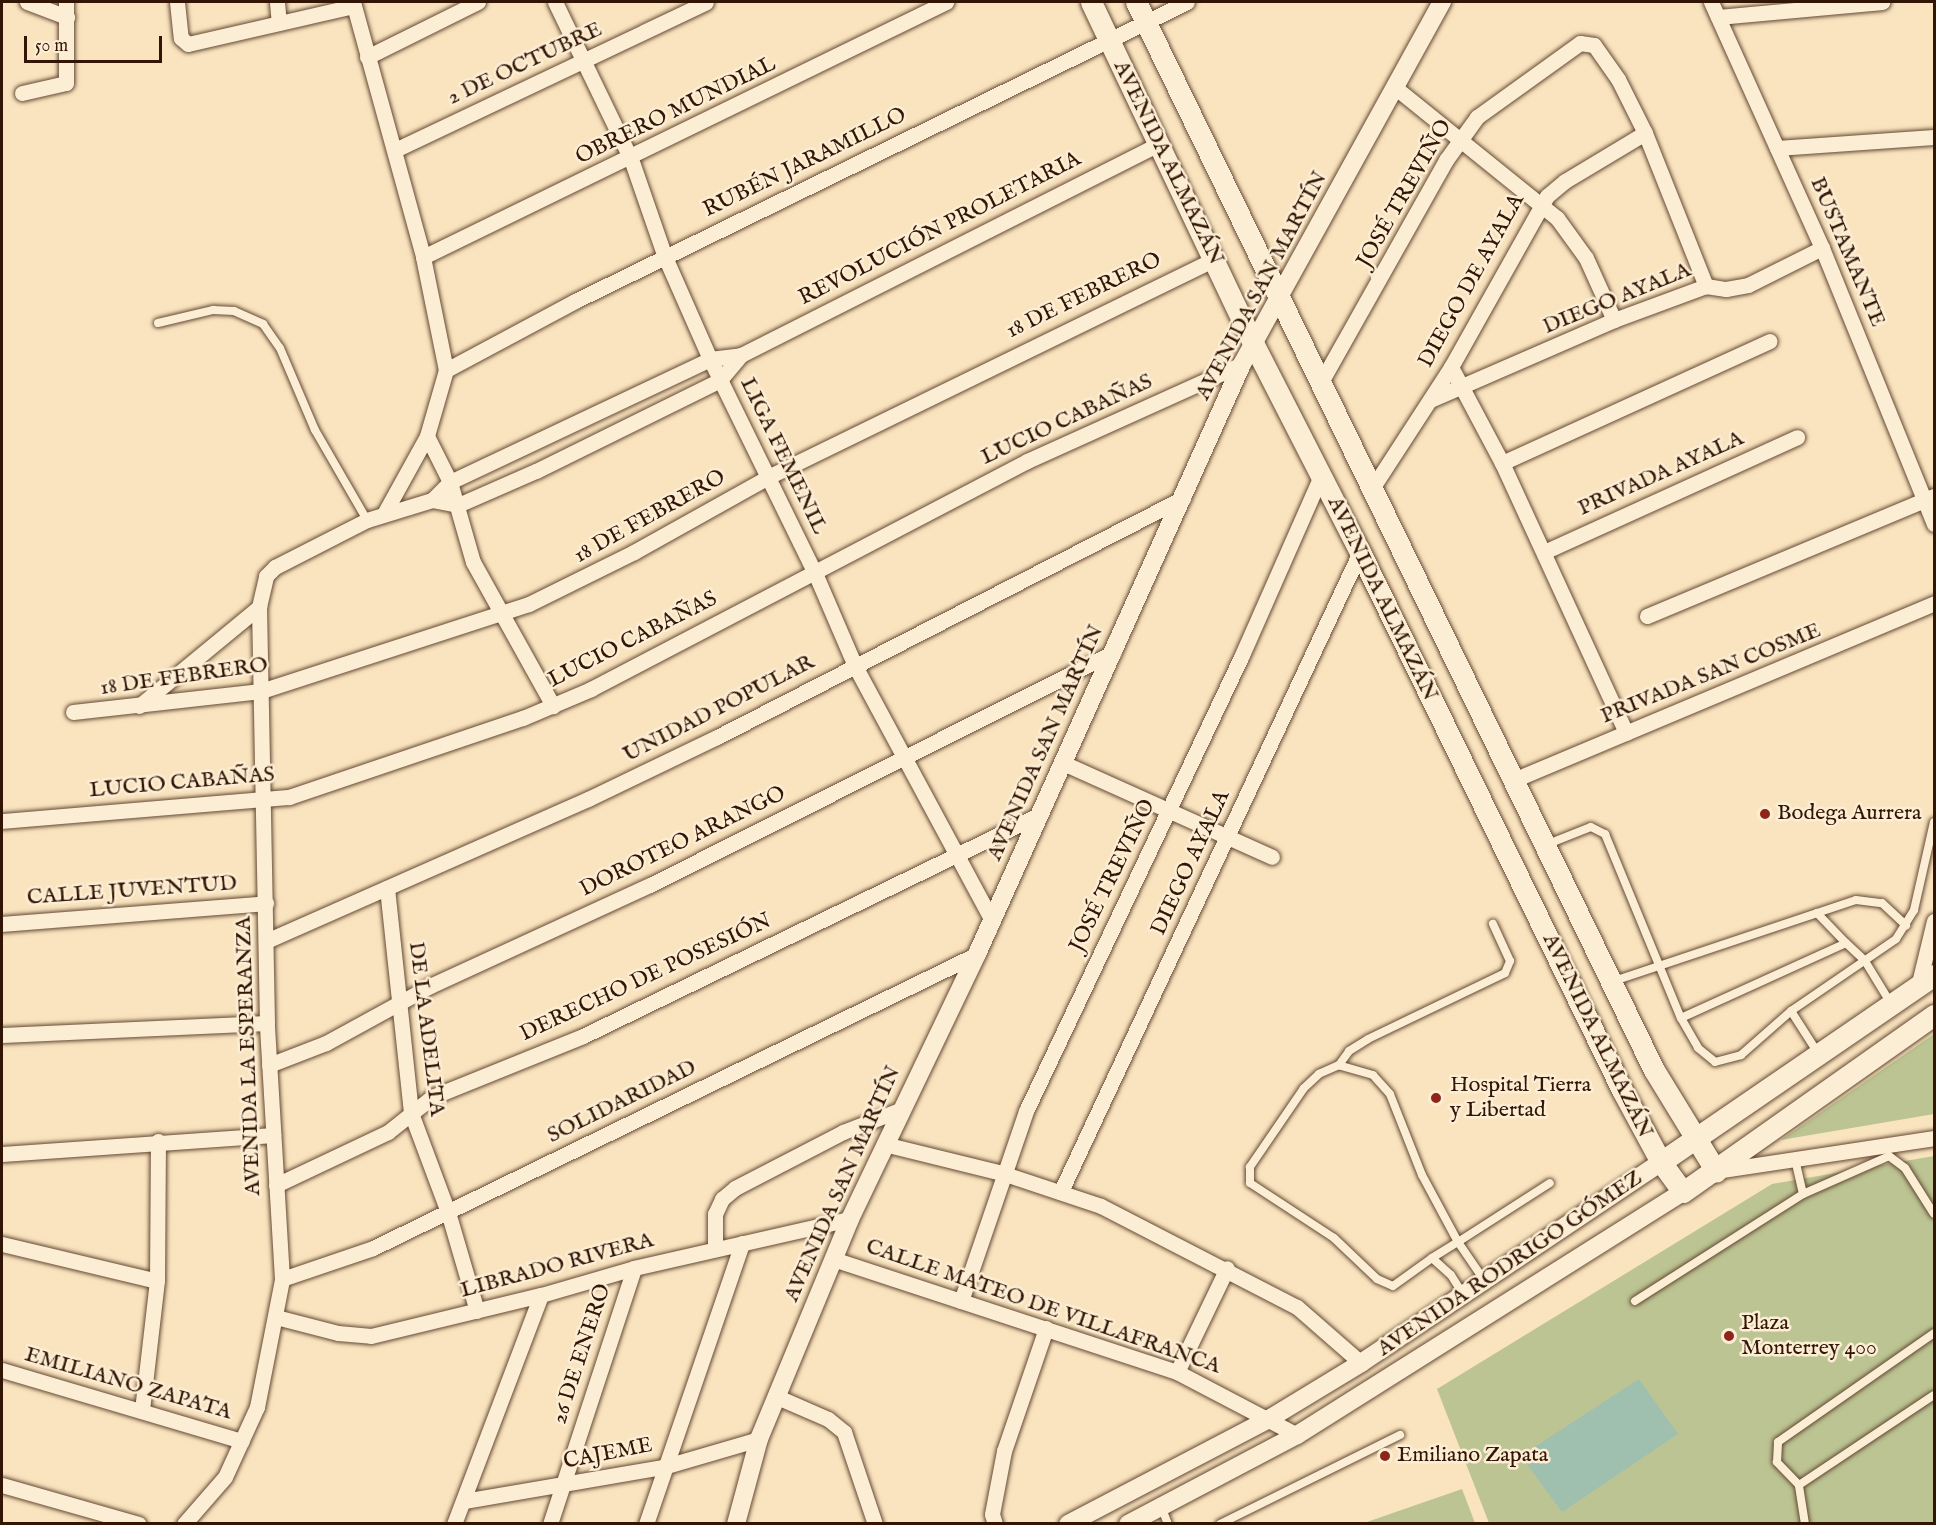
<!DOCTYPE html>
<html>
<head>
<meta charset="utf-8">
<style>
  body { margin:0 }
  #map { position:relative; width:1936px; height:1525px; overflow:hidden; background:#fae4bf; font-family:"IM FELL English",serif }
  div>[style] { position:absolute }
  [style*='--x'] { left:calc(var(--x)*1px); top:calc(var(--y)*1px); width:calc(var(--w)*1px); rotate:calc(var(--a)*1deg) }
  .green>* { inset:0; background:#bcc493 }
  .water>* { inset:0; background:#9fbfaf }
  .roads { filter:drop-shadow(0 0 2px #644933) drop-shadow(0 0 2px #644933) }
  .service>* { height:8px; margin:-4px; padding:0 4px; transform-origin:4px; border-radius:4px; background:#fcedd5 }
  .minor>* { height:15px; margin:-7.5px; padding:0 7.5px; transform-origin:7.5px; border-radius:7.5px; background:#fcedd5 }
  .tertiary>* { height:18px; margin:-9px; padding:0 9px; transform-origin:9px; border-radius:9px; background:#fcedd5 }
  .secondary>* { height:21px; margin:-10.5px; padding:0 10.5px; transform-origin:10.5px; border-radius:10.5px; background:#fcedd5 }
  .dots>* { width:16px; height:16px; translate:-50% -50%; box-sizing:border-box; border:3px solid #fcedd5; border-radius:50% }
  span { translate:-50% -50%; white-space:nowrap; text-align:center; line-height:1.15; -webkit-text-stroke:5px #fcedd5; paint-order:stroke }
  .street-label { font-size:22px; color:#321504 }
  .poi-label { font-size:22px; color:#321504 }
  .left { translate:0 -50%; text-align:left }
  .frame { position:absolute; inset:0; border:3px solid #321504; pointer-events:none }
  .scale { position:absolute; left:24px; top:36px; width:138px; height:27px; box-sizing:border-box; border:3px solid #321504; border-top:0; padding-left:8px; font-size:18px; line-height:21px; white-space:nowrap; color:#321504; -webkit-text-stroke:4px #fcedd5; paint-order:stroke }
</style>
</head>
<body>
<div id="map">
  <div class="green">
    <div style="clip-path:polygon(1934px 1034px,1934px 1114px,1781px 1140px)"></div>
    <div style="clip-path:polygon(1934px 1156px,1934px 1523px,1489px 1523px,1437px 1389px,1772px 1184px)"></div>
    <div style="clip-path:polygon(1462px 1489px,1475px 1523px,1364px 1523px)"></div>
  </div>
  <div class="water">
    <div style="clip-path:polygon(1639px 1379px,1678px 1434px,1562px 1512px,1521px 1456px)"></div>
  </div>
  <div class="roads">
    <div class="service">
      <div style="--x:158;--y:323;--w:57;--a:-13.3"></div>
      <div style="--x:213;--y:310;--w:21;--a:3"></div>
      <div style="--x:234;--y:311;--w:32;--a:24"></div>
      <div style="--x:263;--y:324;--w:29;--a:55"></div>
      <div style="--x:280;--y:348;--w:89;--a:66.9"></div>
      <div style="--x:315;--y:430;--w:104;--a:60"></div>
      <div style="--x:1548;--y:844;--w:46;--a:-21.6"></div>
      <div style="--x:1591;--y:827;--w:16;--a:27"></div>
      <div style="--x:1605;--y:834;--w:199;--a:67.6"></div>
      <div style="--x:1681;--y:1018;--w:34;--a:60"></div>
      <div style="--x:1698;--y:1048;--w:22;--a:39"></div>
      <div style="--x:1715;--y:1062;--w:27;--a:-15"></div>
      <div style="--x:1741;--y:1055;--w:67;--a:-41.3"></div>
      <div style="--x:1791;--y:1011;--w:127;--a:-34.4"></div>
      <div style="--x:1896;--y:939;--w:34;--a:-58"></div>
      <div style="--x:1914;--y:910;--w:90;--a:-77.2"></div>
      <div style="--x:1817;--y:913;--w:41;--a:-18.4"></div>
      <div style="--x:1856;--y:900;--w:26;--a:7"></div>
      <div style="--x:1882;--y:903;--w:33;--a:43"></div>
      <div style="--x:1614;--y:981;--w:214;--a:-18.5"></div>
      <div style="--x:1817;--y:913;--w:42;--a:46"></div>
      <div style="--x:1791;--y:1011;--w:50;--a:57.3"></div>
      <div style="--x:1681;--y:1018;--w:181;--a:-24.4"></div>
      <div style="--x:1846;--y:943;--w:26;--a:43"></div>
      <div style="--x:1865;--y:961;--w:48;--a:58.6"></div>
      <div style="--x:1339;--y:1065;--w:17;--a:-54"></div>
      <div style="--x:1349;--y:1051;--w:22;--a:-32"></div>
      <div style="--x:1368;--y:1039;--w:152;--a:-25.7"></div>
      <div style="--x:1505;--y:973;--w:13;--a:-67"></div>
      <div style="--x:1510;--y:961;--w:41;--a:-114.7"></div>
      <div style="--x:1803;--y:1194;--w:94;--a:-23.8"></div>
      <div style="--x:1889;--y:1156;--w:20;--a:37"></div>
      <div style="--x:1905;--y:1168;--w:54;--a:57.8"></div>
      <div style="--x:1432;--y:1258;--w:25;--a:42"></div>
      <div style="--x:1451;--y:1275;--w:25;--a:58"></div>
      <div style="--x:1484;--y:1280;--w:46;--a:-124.4"></div>
      <div style="--x:1458;--y:1242;--w:76;--a:-118.2"></div>
      <div style="--x:1422;--y:1175;--w:87;--a:-111.6"></div>
      <div style="--x:1390;--y:1094;--w:25;--a:-132"></div>
      <div style="--x:1373;--y:1075;--w:35;--a:-164"></div>
      <div style="--x:1339;--y:1065;--w:22;--a:156"></div>
      <div style="--x:1319;--y:1074;--w:21;--a:137"></div>
      <div style="--x:1304;--y:1088;--w:96;--a:124.4"></div>
      <div style="--x:1250;--y:1167;--w:16;--a:90"></div>
      <div style="--x:1250;--y:1183;--w:100;--a:33.2"></div>
      <div style="--x:1334;--y:1238;--w:59;--a:43.6"></div>
      <div style="--x:1377;--y:1279;--w:17;--a:24"></div>
      <div style="--x:1393;--y:1286;--w:48;--a:-35.7"></div>
      <div style="--x:1432;--y:1258;--w:31;--a:-32"></div>
      <div style="--x:1458;--y:1242;--w:109;--a:-32.7"></div>
      <div style="--x:1635;--y:1301;--w:199;--a:-32.5"></div>
      <div style="--x:1803;--y:1194;--w:36;--a:-103"></div>
      <div style="--x:1799;--y:1485;--w:162;--a:-33.7"></div>
      <div style="--x:1161;--y:1506;--w:19;--a:69"></div>
      <div style="--x:1220;--y:1524;--w:201;--a:-26.3"></div>
      <div style="--x:1805;--y:1524;--w:39;--a:-99"></div>
      <div style="--x:1799;--y:1485;--w:32;--a:-134"></div>
      <div style="--x:1777;--y:1462;--w:20;--a:-87"></div>
      <div style="--x:1778;--y:1442;--w:190;--a:-34.9"></div>
    </div>
    <div class="minor">
      <div style="--x:27;--y:2;--w:43;--a:20.6"></div>
      <div style="--x:177;--y:2;--w:36;--a:84"></div>
      <div style="--x:181;--y:38;--w:9;--a:41"></div>
      <div style="--x:188;--y:44;--w:170;--a:-12.9"></div>
      <div style="--x:277;--y:2;--w:21;--a:85"></div>
      <div style="--x:353;--y:2;--w:264;--a:74.6"></div>
      <div style="--x:423;--y:257;--w:115;--a:78.5"></div>
      <div style="--x:446;--y:370;--w:69;--a:106.1"></div>
      <div style="--x:427;--y:436;--w:87;--a:118.9"></div>
      <div style="--x:555;--y:2;--w:174;--a:64.2"></div>
      <div style="--x:631;--y:159;--w:104;--a:70.9"></div>
      <div style="--x:665;--y:257;--w:111;--a:66.2"></div>
      <div style="--x:710;--y:359;--w:238;--a:63.9"></div>
      <div style="--x:815;--y:573;--w:101;--a:66.7"></div>
      <div style="--x:855;--y:666;--w:289;--a:61.7"></div>
      <div style="--x:1711;--y:2;--w:270;--a:65.7"></div>
      <div style="--x:1822;--y:248;--w:298;--a:67.9"></div>
      <div style="--x:1718;--y:17;--w:165;--a:-5.2"></div>
      <div style="--x:367;--y:57;--w:124;--a:-26.4"></div>
      <div style="--x:1397;--y:89;--w:206;--a:38.9"></div>
      <div style="--x:1557;--y:218;--w:49;--a:54.1"></div>
      <div style="--x:1586;--y:258;--w:68;--a:65.7"></div>
      <div style="--x:22;--y:93;--w:45;--a:-12.8"></div>
      <div style="--x:66;--y:83;--w:81;--a:-90"></div>
      <div style="--x:1777;--y:148;--w:157;--a:-4"></div>
      <div style="--x:395;--y:150;--w:344;--a:-25.4"></div>
      <div style="--x:423;--y:257;--w:582;--a:-25.99"></div>
      <div style="--x:1451;--y:367;--w:109;--a:62"></div>
      <div style="--x:1502;--y:463;--w:297;--a:65.3"></div>
      <div style="--x:446;--y:370;--w:146;--a:-28.1"></div>
      <div style="--x:575;--y:301;--w:681;--a:-26.04"></div>
      <div style="--x:1321;--y:382;--w:255;--a:-60.6"></div>
      <div style="--x:1446;--y:160;--w:53;--a:-54.2"></div>
      <div style="--x:1477;--y:117;--w:127;--a:-35.7"></div>
      <div style="--x:1580;--y:43;--w:14;--a:8"></div>
      <div style="--x:1594;--y:45;--w:42;--a:54.8"></div>
      <div style="--x:1618;--y:79;--w:60;--a:63.4"></div>
      <div style="--x:1645;--y:133;--w:165;--a:68.3"></div>
      <div style="--x:1430;--y:400;--w:201;--a:-23.5"></div>
      <div style="--x:1614;--y:320;--w:98;--a:-20.3"></div>
      <div style="--x:1706;--y:286;--w:20;--a:9"></div>
      <div style="--x:1726;--y:289;--w:22;--a:-10"></div>
      <div style="--x:1748;--y:285;--w:83;--a:-26.6"></div>
      <div style="--x:427;--y:436;--w:51;--a:63.4"></div>
      <div style="--x:450;--y:482;--w:83;--a:74"></div>
      <div style="--x:473;--y:562;--w:165;--a:60.9"></div>
      <div style="--x:1502;--y:463;--w:294;--a:-24.5"></div>
      <div style="--x:1373;--y:487;--w:143;--a:-57"></div>
      <div style="--x:1451;--y:367;--w:196;--a:-60.7"></div>
      <div style="--x:1547;--y:196;--w:23;--a:-40"></div>
      <div style="--x:1565;--y:181;--w:93;--a:-31"></div>
      <div style="--x:432;--y:500;--w:26;--a:11"></div>
      <div style="--x:458;--y:505;--w:85;--a:-23.6"></div>
      <div style="--x:536;--y:471;--w:205;--a:-26.3"></div>
      <div style="--x:720;--y:380;--w:33;--a:-50"></div>
      <div style="--x:1544;--y:552;--w:278;--a:-24.4"></div>
      <div style="--x:1647;--y:616;--w:311;--a:-22.7"></div>
      <div style="--x:139;--y:706;--w:156;--a:-39.5"></div>
      <div style="--x:73;--y:712;--w:189;--a:-6.4"></div>
      <div style="--x:261;--y:691;--w:282;--a:-18"></div>
      <div style="--x:529;--y:604;--w:117;--a:-26.3"></div>
      <div style="--x:634;--y:552;--w:154;--a:-29.2"></div>
      <div style="--x:768;--y:477;--w:497;--a:-26"></div>
      <div style="--x:1063;--y:763;--w:229;--a:24.2"></div>
      <div style="--x:1516;--y:779;--w:454;--a:-22.8"></div>
      <div style="--x:2;--y:821;--w:288;--a:-4.8"></div>
      <div style="--x:289;--y:797;--w:247;--a:-18.7"></div>
      <div style="--x:523;--y:718;--w:74;--a:-23.1"></div>
      <div style="--x:591;--y:689;--w:492;--a:-27.6"></div>
      <div style="--x:1027;--y:461;--w:236;--a:-24.3"></div>
      <div style="--x:387;--y:888;--w:226;--a:83.9"></div>
      <div style="--x:411;--y:1113;--w:106;--a:69.5"></div>
      <div style="--x:448;--y:1212;--w:103;--a:73.7"></div>
      <div style="--x:2;--y:924;--w:265;--a:-4.5"></div>
      <div style="--x:266;--y:941;--w:352;--a:-23.8"></div>
      <div style="--x:588;--y:799;--w:143;--a:-25.7"></div>
      <div style="--x:717;--y:737;--w:524;--a:-27.15"></div>
      <div style="--x:1918;--y:987;--w:68;--a:-76.4"></div>
      <div style="--x:2;--y:1035;--w:265;--a:-2.6"></div>
      <div style="--x:269;--y:1065;--w:61;--a:-21.1"></div>
      <div style="--x:326;--y:1043;--w:119;--a:-28.7"></div>
      <div style="--x:430;--y:986;--w:242;--a:-24.7"></div>
      <div style="--x:650;--y:885;--w:519;--a:-26.66"></div>
      <div style="--x:884;--y:1144;--w:122;--a:13.8"></div>
      <div style="--x:1002;--y:1173;--w:104;--a:18.4"></div>
      <div style="--x:1101;--y:1206;--w:220;--a:27.3"></div>
      <div style="--x:1297;--y:1307;--w:85;--a:41.2"></div>
      <div style="--x:2;--y:1154;--w:272;--a:-4"></div>
      <div style="--x:1716;--y:1171;--w:220;--a:-8.6"></div>
      <div style="--x:276;--y:1185;--w:124;--a:-25.3"></div>
      <div style="--x:388;--y:1132;--w:56;--a:-38.5"></div>
      <div style="--x:432;--y:1097;--w:163;--a:-22"></div>
      <div style="--x:583;--y:1036;--w:507;--a:-25.86"></div>
      <div style="--x:1061;--y:1191;--w:705;--a:-64.92"></div>
      <div style="--x:2;--y:1244;--w:159;--a:13.4"></div>
      <div style="--x:715;--y:1249;--w:35;--a:-90"></div>
      <div style="--x:715;--y:1214;--w:17;--a:-65"></div>
      <div style="--x:722;--y:1199;--w:17;--a:-40"></div>
      <div style="--x:735;--y:1188;--w:122;--a:-27.4"></div>
      <div style="--x:843;--y:1132;--w:63;--a:-21.3"></div>
      <div style="--x:836;--y:1260;--w:359;--a:18.2"></div>
      <div style="--x:1177;--y:1372;--w:136;--a:27.7"></div>
      <div style="--x:282;--y:1279;--w:96;--a:-18.8"></div>
      <div style="--x:373;--y:1248;--w:672;--a:-25.95"></div>
      <div style="--x:961;--y:1301;--w:201;--a:-71.1"></div>
      <div style="--x:1026;--y:1111;--w:505;--a:-64.65"></div>
      <div style="--x:1242;--y:655;--w:196;--a:-66.2"></div>
      <div style="--x:276;--y:1317;--w:64;--a:14.5"></div>
      <div style="--x:338;--y:1333;--w:33;--a:5"></div>
      <div style="--x:371;--y:1336;--w:175;--a:-13.6"></div>
      <div style="--x:541;--y:1295;--w:97;--a:-16.2"></div>
      <div style="--x:634;--y:1268;--w:221;--a:-12.8"></div>
      <div style="--x:2;--y:1370;--w:250;--a:16.5"></div>
      <div style="--x:1177;--y:1372;--w:115;--a:-64.3"></div>
      <div style="--x:775;--y:1396;--w:58;--a:23.5"></div>
      <div style="--x:828;--y:1419;--w:21;--a:39"></div>
      <div style="--x:844;--y:1432;--w:97;--a:71.4"></div>
      <div style="--x:142;--y:1410;--w:130;--a:-83.4"></div>
      <div style="--x:157;--y:1281;--w:140;--a:-89.6"></div>
      <div style="--x:2;--y:1485;--w:142;--a:15.9"></div>
      <div style="--x:464;--y:1501;--w:202;--a:-9.7"></div>
      <div style="--x:663;--y:1467;--w:100;--a:-16.3"></div>
      <div style="--x:184;--y:1524;--w:62;--a:-48.9"></div>
      <div style="--x:225;--y:1477;--w:77;--a:-65.4"></div>
      <div style="--x:257;--y:1407;--w:130;--a:-78.9"></div>
      <div style="--x:282;--y:1279;--w:256;--a:-93.4"></div>
      <div style="--x:267;--y:1023;--w:416;--a:-91.1"></div>
      <div style="--x:259;--y:607;--w:32;--a:-77"></div>
      <div style="--x:266;--y:576;--w:13;--a:-45"></div>
      <div style="--x:275;--y:567;--w:103;--a:-27.1"></div>
      <div style="--x:367;--y:520;--w:68;--a:-17.1"></div>
      <div style="--x:432;--y:500;--w:25;--a:-45"></div>
      <div style="--x:450;--y:482;--w:288;--a:-25.3"></div>
      <div style="--x:710;--y:359;--w:31;--a:-7"></div>
      <div style="--x:741;--y:355;--w:468;--a:-26.8"></div>
      <div style="--x:454;--y:1524;--w:245;--a:-69.2"></div>
      <div style="--x:550;--y:1524;--w:269;--a:-71.8"></div>
      <div style="--x:646;--y:1524;--w:297;--a:-71.1"></div>
      <div style="--x:995;--y:1524;--w:10;--a:-107"></div>
      <div style="--x:992;--y:1514;--w:64;--a:-79.2"></div>
      <div style="--x:1004;--y:1451;--w:130;--a:-71.1"></div>
    </div>
    <div class="tertiary">
      <div style="--x:736;--y:1524;--w:88;--a:-74.9"></div>
      <div style="--x:759;--y:1439;--w:238;--a:-67.5"></div>
      <div style="--x:850;--y:1219;--w:294;--a:-64.4"></div>
      <div style="--x:977;--y:954;--w:647;--a:-65.81"></div>
      <div style="--x:1242;--y:364;--w:414;--a:-61.1"></div>
      <div style="--x:1068;--y:1524;--w:227;--a:-27.6"></div>
      <div style="--x:1269;--y:1419;--w:108;--a:-31.3"></div>
      <div style="--x:1361;--y:1363;--w:361;--a:-33.8"></div>
      <div style="--x:1128;--y:1524;--w:191;--a:-27.8"></div>
      <div style="--x:1297;--y:1435;--w:456;--a:-32.2"></div>
    </div>
    <div class="secondary">
      <div style="--x:1091;--y:2;--w:380;--a:64.6"></div>
      <div style="--x:1254;--y:345;--w:233;--a:62.9"></div>
      <div style="--x:1360;--y:552;--w:598;--a:64.03"></div>
      <div style="--x:1622;--y:1090;--w:82;--a:61.6"></div>
      <div style="--x:1661;--y:1162;--w:37;--a:54"></div>
      <div style="--x:1683;--y:1192;--w:307;--a:-35.2"></div>
      <div style="--x:1136;--y:2;--w:1187;--a:64.13"></div>
      <div style="--x:1654;--y:1070;--w:119;--a:58.5"></div>
      <div style="--x:1661;--y:1162;--w:331;--a:-34.4"></div>
    </div>
  </div>
  <div class="dots">
    <div style="left:1765px;top:814px;background:#8f2418"></div>
    <div style="left:1436px;top:1098px;background:#8f2418"></div>
    <div style="left:1729px;top:1336px;background:#8f2418"></div>
    <div style="left:1385px;top:1456px;background:#8f2418"></div>
  </div>
  <div class="street-label">
    <span style="left:525px;top:64px;rotate:-25deg">2 DE OCTUBRE</span>
    <span style="left:676px;top:111px;rotate:-26deg">OBRERO MUNDIAL</span>
    <span style="left:805px;top:163px;rotate:-26deg">RUBÉN JARAMILLO</span>
    <span style="left:1168px;top:163px;rotate:64deg">AVENIDA ALMAZÁN</span>
    <span style="left:1405px;top:194px;rotate:-60deg">JOSÉ TREVIÑO</span>
    <span style="left:940px;top:229px;rotate:-27deg">REVOLUCIÓN PROLETARIA</span>
    <span style="left:1847px;top:252px;rotate:67deg">BUSTAMANTE</span>
    <span style="left:1472px;top:281px;rotate:-61deg">DIEGO DE AYALA</span>
    <span style="left:1262px;top:286px;rotate:-62deg">AVENIDA SAN MARTÍN</span>
    <span style="left:1084px;top:296px;rotate:-26deg">18 DE FEBRERO</span>
    <span style="left:1617px;top:299px;rotate:-22deg">DIEGO AYALA</span>
    <span style="left:1067px;top:420px;rotate:-25deg">LUCIO CABAÑAS</span>
    <span style="left:783px;top:456px;rotate:64deg">LIGA FEMENIL</span>
    <span style="left:1661px;top:474px;rotate:-24deg">PRIVADA AYALA</span>
    <span style="left:650px;top:517px;rotate:-29deg">18 DE FEBRERO</span>
    <span style="left:1382px;top:599px;rotate:64deg">AVENIDA ALMAZÁN</span>
    <span style="left:633px;top:640px;rotate:-27deg">LUCIO CABAÑAS</span>
    <span style="left:1711px;top:674px;rotate:-22deg">PRIVADA SAN COSME</span>
    <span style="left:184px;top:677px;rotate:-8deg">18 DE FEBRERO</span>
    <span style="left:719px;top:709px;rotate:-27deg">UNIDAD POPULAR</span>
    <span style="left:1046px;top:743px;rotate:-66deg">AVENIDA SAN MARTÍN</span>
    <span style="left:182px;top:783px;rotate:-5deg">LUCIO CABAÑAS</span>
    <span style="left:683px;top:842px;rotate:-26deg">DOROTEO ARANGO</span>
    <span style="left:1191px;top:863px;rotate:-65deg">DIEGO AYALA</span>
    <span style="left:1113px;top:876px;rotate:-64deg">JOSÉ TREVIÑO</span>
    <span style="left:132px;top:891px;rotate:-4deg">CALLE JUVENTUD</span>
    <span style="left:646px;top:978px;rotate:-25deg">DERECHO DE POSESIÓN</span>
    <span style="left:426px;top:1029px;rotate:83deg">DE LA ADELITA</span>
    <span style="left:1597px;top:1036px;rotate:64deg">AVENIDA ALMAZÁN</span>
    <span style="left:249px;top:1056px;rotate:-92deg">AVENIDA LA ESPERANZA</span>
    <span style="left:622px;top:1102px;rotate:-26deg">SOLIDARIDAD</span>
    <span style="left:843px;top:1184px;rotate:-66deg">AVENIDA SAN MARTÍN</span>
    <span style="left:1510px;top:1264px;rotate:-34deg">AVENIDA RODRIGO GÓMEZ</span>
    <span style="left:557px;top:1266px;rotate:-15deg">LIBRADO RIVERA</span>
    <span style="left:1043px;top:1307px;rotate:19deg">CALLE MATEO DE VILLAFRANCA</span>
    <span style="left:582px;top:1354px;rotate:-72deg">26 DE ENERO</span>
    <span style="left:128px;top:1384px;rotate:16deg">EMILIANO ZAPATA</span>
    <span style="left:608px;top:1454px;rotate:-11deg">CAJEME</span>
  </div>
  <div class="poi-label">
    <span class="left" style="left:1777px;top:814px">Bodega Aurrera</span>
    <span class="left" style="left:1450px;top:1098px">Hospital Tierra<br>y Libertad</span>
    <span class="left" style="left:1741px;top:1336px">Plaza<br>Monterrey 400</span>
    <span class="left" style="left:1397px;top:1456px">Emiliano Zapata</span>
  </div>
  <div class="frame"></div>
  <div class="scale">50 m</div>
</div>
</body>
</html>
